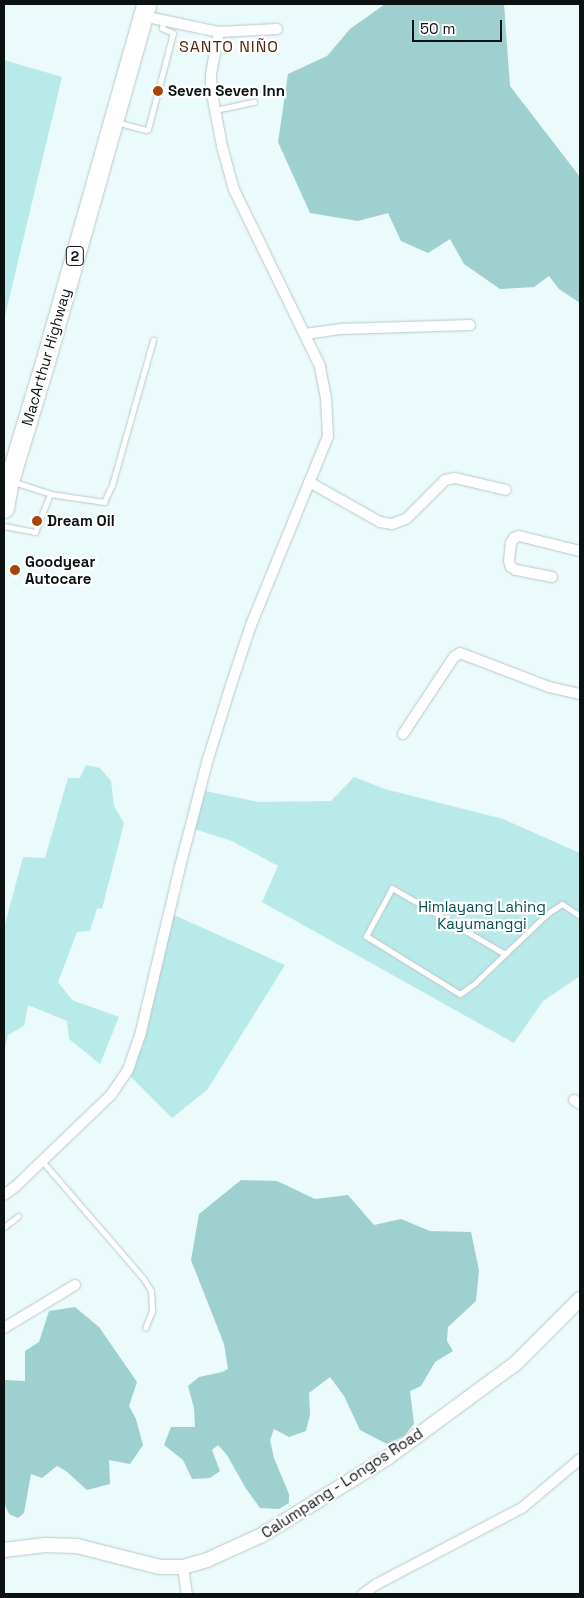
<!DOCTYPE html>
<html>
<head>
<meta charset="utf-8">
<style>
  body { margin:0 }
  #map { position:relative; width:584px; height:1598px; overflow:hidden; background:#ebfafa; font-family:"Space Grotesk",sans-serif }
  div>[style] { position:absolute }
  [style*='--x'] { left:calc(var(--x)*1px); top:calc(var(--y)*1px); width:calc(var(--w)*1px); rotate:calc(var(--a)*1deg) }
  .green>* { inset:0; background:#b8eae9 }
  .forest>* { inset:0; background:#9dd0cf }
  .roads { filter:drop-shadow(0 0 1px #b9c8c8) drop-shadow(0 0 1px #b9c8c8) }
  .lane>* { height:5px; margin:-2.5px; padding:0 2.5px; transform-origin:2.5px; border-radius:2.5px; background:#fff }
  .street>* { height:10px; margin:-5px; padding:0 5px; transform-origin:5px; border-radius:5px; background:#fff }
  .secondary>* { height:14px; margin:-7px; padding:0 7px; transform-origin:7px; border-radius:7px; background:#fff }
  .highway>* { height:19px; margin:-9.5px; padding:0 9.5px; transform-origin:9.5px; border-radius:9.5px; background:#fff }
  .dots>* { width:14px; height:14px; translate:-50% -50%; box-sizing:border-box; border:2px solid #fff; border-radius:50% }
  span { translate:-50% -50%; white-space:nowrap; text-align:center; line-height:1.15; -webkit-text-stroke:4.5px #fff; paint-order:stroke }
  .shield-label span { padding:1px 4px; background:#fff; border:1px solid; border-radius:4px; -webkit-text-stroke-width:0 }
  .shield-label { font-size:14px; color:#0c1111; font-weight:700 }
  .poi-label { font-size:15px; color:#0c1111; font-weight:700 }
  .left { translate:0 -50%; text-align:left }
  .street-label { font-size:15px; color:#0c1111 }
  .park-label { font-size:15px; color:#025050 }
  .neighbourhood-label { font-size:16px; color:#55240c; letter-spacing:1px }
  .frame { position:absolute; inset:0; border:5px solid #0c1111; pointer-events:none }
  .scale { position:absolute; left:412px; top:20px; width:90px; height:22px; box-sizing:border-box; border:2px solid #0c1111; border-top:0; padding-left:6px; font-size:15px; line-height:18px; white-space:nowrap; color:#0c1111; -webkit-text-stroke:4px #fff; paint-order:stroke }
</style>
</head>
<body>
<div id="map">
  <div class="green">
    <div style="clip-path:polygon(4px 60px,62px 77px,4px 320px)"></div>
    <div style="clip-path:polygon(86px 765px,100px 768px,111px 781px,114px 806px,124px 823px,102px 909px,97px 908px,90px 931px,77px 932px,58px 982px,72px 1000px,119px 1017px,100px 1064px,69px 1039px,67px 1021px,28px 1005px,24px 1026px,8px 1035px,4px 1053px,4px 928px,23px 857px,45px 858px,68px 778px,80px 778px)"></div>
    <div style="clip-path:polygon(354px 777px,385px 789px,503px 819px,580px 853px,580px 976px,543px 1001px,514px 1043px,262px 902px,278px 866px,232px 841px,194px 829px,205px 791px,259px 802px,331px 801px)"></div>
    <div style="clip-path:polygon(172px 914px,285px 965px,207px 1090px,172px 1118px,130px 1076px)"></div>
  </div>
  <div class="forest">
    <div style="clip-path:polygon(385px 4px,504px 4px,510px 86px,580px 177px,580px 303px,559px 289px,549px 276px,534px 287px,500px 289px,464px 264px,450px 239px,428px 253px,401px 241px,388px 213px,358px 221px,310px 213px,278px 142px,288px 74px,327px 56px,350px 29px)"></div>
    <div style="clip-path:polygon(241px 1180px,277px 1181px,315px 1199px,348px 1195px,374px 1225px,401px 1219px,430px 1231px,471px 1232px,479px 1270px,476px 1301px,448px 1327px,447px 1341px,453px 1351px,435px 1362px,421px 1386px,410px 1391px,414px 1424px,404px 1436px,387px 1444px,360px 1430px,344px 1396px,330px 1377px,309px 1393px,310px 1415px,306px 1431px,289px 1437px,274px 1429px,270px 1440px,274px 1458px,289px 1494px,289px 1503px,279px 1509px,260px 1508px,245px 1487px,227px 1455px,218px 1445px,212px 1450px,220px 1471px,210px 1478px,192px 1479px,183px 1460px,164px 1445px,171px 1427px,195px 1427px,194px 1408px,188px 1386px,199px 1377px,222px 1372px,228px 1369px,224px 1344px,191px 1260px,199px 1214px)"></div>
    <div style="clip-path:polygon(75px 1307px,99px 1327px,137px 1382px,129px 1406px,136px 1419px,143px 1445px,130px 1464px,109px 1460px,110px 1484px,87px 1490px,66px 1471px,57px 1466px,42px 1478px,31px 1474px,24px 1513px,18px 1518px,9px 1514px,4px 1503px,4px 1380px,25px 1381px,25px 1351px,39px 1342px,49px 1311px)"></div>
  </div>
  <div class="roads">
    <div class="lane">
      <div style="--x:215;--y:110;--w:40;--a:-12"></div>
      <div style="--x:116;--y:122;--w:31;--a:15"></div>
      <div style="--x:146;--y:130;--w:2;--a:-27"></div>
      <div style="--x:148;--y:129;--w:99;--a:-75.4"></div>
      <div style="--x:173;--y:33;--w:12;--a:-156"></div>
      <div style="--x:162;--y:28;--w:8;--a:-83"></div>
      <div style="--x:14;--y:482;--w:38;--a:18"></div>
      <div style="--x:50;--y:494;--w:55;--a:8.4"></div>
      <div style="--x:104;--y:502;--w:19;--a:-65"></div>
      <div style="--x:112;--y:485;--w:151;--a:-74.2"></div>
      <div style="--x:4;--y:526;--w:32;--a:11"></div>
      <div style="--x:35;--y:532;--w:41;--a:-68.5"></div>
      <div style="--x:505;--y:954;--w:131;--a:-149.7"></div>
      <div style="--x:392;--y:888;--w:55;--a:118.4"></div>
      <div style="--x:366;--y:936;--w:110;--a:31.7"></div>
      <div style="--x:460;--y:994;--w:19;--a:-36"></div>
      <div style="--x:475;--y:983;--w:42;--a:-44"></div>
      <div style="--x:505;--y:954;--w:58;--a:-43.6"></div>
      <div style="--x:547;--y:914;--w:18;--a:-34"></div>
      <div style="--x:562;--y:904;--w:22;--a:34"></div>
      <div style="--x:42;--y:1161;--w:155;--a:49.2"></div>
      <div style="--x:143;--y:1278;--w:15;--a:58"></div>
      <div style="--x:151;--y:1291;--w:20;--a:87"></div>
      <div style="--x:152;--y:1311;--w:18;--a:112"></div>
      <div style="--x:4;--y:1227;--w:18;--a:-38"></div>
    </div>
    <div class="street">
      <div style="--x:143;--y:16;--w:78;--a:11.9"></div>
      <div style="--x:219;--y:32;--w:58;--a:-3"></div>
      <div style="--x:305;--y:334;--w:37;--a:-8"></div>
      <div style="--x:342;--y:329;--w:128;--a:-1.8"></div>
      <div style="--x:309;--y:482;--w:81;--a:29.4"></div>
      <div style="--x:380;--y:522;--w:12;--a:9"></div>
      <div style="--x:392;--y:524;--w:15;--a:-20"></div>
      <div style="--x:406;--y:519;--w:55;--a:-45"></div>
      <div style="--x:445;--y:480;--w:10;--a:-11"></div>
      <div style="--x:455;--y:478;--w:52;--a:13.2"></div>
      <div style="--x:552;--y:577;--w:37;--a:-169"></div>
      <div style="--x:516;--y:570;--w:6;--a:-149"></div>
      <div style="--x:511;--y:567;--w:6;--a:-108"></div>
      <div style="--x:509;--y:561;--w:18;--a:-84"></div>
      <div style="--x:511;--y:543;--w:6;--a:-59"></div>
      <div style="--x:514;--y:538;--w:5;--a:-22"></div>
      <div style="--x:519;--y:536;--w:63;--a:13.8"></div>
      <div style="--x:403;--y:734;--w:92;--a:-56.5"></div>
      <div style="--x:454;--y:657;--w:7;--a:-34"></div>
      <div style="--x:460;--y:653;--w:95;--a:20.9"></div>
      <div style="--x:549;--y:687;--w:32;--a:13"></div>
      <div style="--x:574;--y:1100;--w:7;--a:34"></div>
      <div style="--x:4;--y:1195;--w:15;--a:-37"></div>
      <div style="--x:16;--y:1186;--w:132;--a:-43.8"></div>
      <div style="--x:111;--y:1095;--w:30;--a:-56"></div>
      <div style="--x:128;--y:1070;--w:36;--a:-71"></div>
      <div style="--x:140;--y:1036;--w:174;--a:-76.7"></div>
      <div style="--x:180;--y:867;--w:112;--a:-75.5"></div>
      <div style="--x:208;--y:759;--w:77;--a:-72.7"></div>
      <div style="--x:231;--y:685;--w:63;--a:-71.6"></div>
      <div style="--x:251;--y:625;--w:204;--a:-67.8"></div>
      <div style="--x:328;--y:436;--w:38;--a:-93"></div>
      <div style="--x:326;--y:398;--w:33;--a:-101"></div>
      <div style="--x:320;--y:366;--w:196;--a:-116"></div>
      <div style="--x:234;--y:190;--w:46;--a:-105.3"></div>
      <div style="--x:222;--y:146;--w:58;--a:-100.9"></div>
      <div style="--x:211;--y:89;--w:15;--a:-90"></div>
      <div style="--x:211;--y:74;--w:43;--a:-79.2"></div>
      <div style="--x:4;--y:1328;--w:83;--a:-31.2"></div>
      <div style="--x:183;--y:1567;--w:27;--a:82"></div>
      <div style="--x:363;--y:1594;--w:17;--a:-36"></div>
      <div style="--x:377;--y:1584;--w:164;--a:-27.7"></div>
      <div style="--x:522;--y:1508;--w:76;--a:-40.2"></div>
    </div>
    <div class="secondary">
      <div style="--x:4;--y:1550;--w:41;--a:-7"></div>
      <div style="--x:45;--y:1545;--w:32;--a:2"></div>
      <div style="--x:77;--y:1546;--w:86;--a:14.2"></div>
      <div style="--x:160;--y:1567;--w:23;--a:0"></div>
      <div style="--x:183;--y:1567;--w:25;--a:-16"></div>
      <div style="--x:207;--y:1560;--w:60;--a:-24.4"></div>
      <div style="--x:262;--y:1535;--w:147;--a:-31.6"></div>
      <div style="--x:387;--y:1458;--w:159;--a:-36.3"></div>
      <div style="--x:515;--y:1364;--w:92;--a:-45"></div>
    </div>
    <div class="highway">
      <div style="--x:4;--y:508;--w:27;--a:-80"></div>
      <div style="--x:9;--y:481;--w:124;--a:-73.2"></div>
      <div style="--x:45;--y:362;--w:372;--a:-74.2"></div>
    </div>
  </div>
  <div class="dots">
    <div style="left:158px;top:91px;background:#a84508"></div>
    <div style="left:37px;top:521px;background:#a84508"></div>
    <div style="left:15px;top:570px;background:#a84508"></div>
  </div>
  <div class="shield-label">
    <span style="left:75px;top:256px">2</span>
  </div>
  <div class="poi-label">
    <span class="left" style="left:168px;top:91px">Seven Seven Inn</span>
    <span class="left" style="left:47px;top:521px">Dream Oil</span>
    <span class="left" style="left:25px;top:570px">Goodyear<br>Autocare</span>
  </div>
  <div class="street-label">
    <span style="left:46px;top:357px;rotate:-74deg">MacArthur Highway</span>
    <span style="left:342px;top:1483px;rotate:-33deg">Calumpang - Longos Road</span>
  </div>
  <div class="park-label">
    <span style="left:482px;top:915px">Himlayang Lahing<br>Kayumanggi</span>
  </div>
  <div class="neighbourhood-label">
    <span style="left:229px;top:47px">SANTO NIÑO</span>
  </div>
  <div class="frame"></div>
  <div class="scale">50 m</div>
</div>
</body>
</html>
